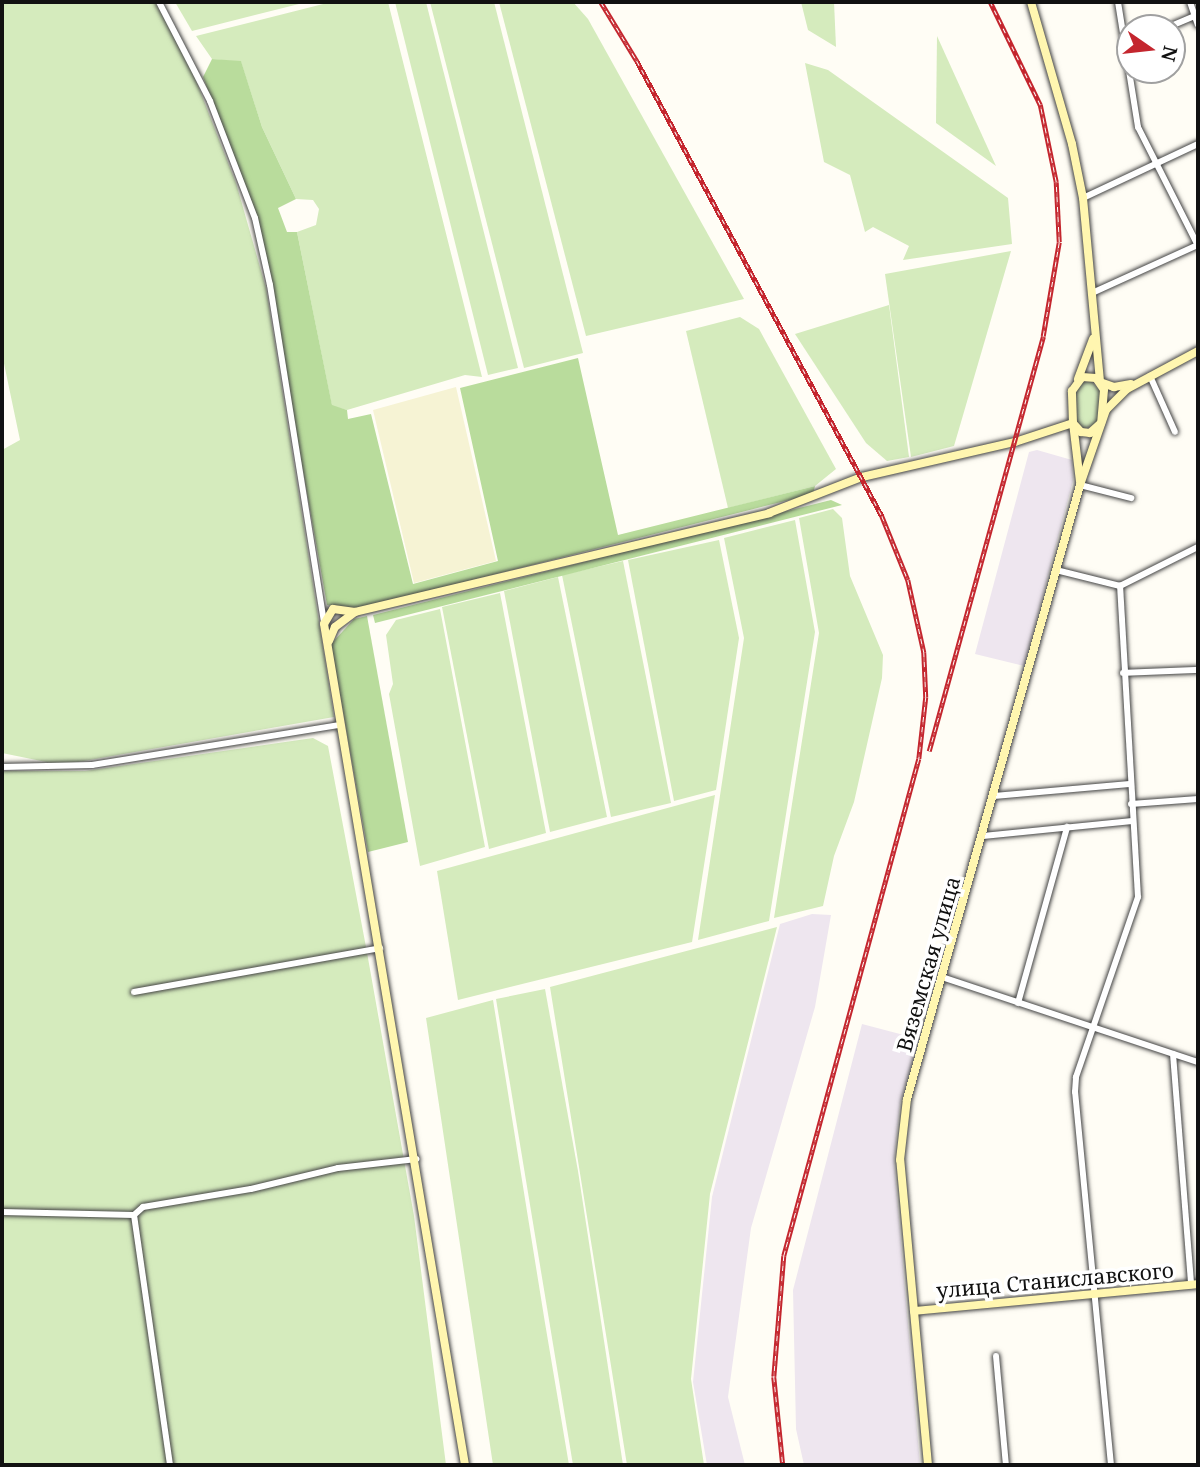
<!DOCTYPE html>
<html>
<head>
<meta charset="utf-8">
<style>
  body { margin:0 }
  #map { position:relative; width:1200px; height:1467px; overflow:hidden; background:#fffdf5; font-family:"Noto Serif",serif }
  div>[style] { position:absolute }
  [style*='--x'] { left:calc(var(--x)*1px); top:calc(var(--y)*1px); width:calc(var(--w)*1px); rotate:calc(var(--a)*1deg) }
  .industrial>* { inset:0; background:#eee6ef }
  .farmland>* { inset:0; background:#f6f3d4 }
  .green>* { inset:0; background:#d5ebbd }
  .forest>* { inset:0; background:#b9dc9c }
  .roads { filter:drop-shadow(0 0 2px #444) drop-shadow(0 0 2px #444) }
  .street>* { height:6px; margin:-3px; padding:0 3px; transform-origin:3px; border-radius:3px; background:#fff }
  .secondary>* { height:8px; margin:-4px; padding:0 4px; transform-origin:4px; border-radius:4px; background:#fff6b0 }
  .rail>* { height:4.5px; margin-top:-2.25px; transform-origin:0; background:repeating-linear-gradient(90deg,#fff 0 5px,#c4262e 0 10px); box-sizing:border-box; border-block:2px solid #c4262e }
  span { translate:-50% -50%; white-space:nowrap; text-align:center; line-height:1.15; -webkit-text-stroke:7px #fff; paint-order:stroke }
  .street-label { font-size:21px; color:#111 }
  .frame { position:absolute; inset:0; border:4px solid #111; pointer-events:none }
  .north { position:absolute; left:1116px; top:14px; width:70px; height:70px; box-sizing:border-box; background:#fff; border:2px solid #a0a0a0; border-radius:50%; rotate:104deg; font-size:19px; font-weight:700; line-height:28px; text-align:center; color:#111 }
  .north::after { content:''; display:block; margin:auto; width:24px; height:32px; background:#c4262e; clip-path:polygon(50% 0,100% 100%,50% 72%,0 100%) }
</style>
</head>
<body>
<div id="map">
  <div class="industrial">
    <div style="clip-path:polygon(1037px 450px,1072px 460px,1073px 481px,1024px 666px,975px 654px,1029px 452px)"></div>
    <div style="clip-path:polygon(812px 914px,831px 915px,815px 1007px,751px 1228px,728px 1397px,745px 1465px,707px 1465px,693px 1382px,712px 1197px,780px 924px)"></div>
    <div style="clip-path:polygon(862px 1024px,919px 1039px,900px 1103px,894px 1160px,920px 1465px,804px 1465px,796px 1429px,793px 1290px)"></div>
  </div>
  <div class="farmland">
    <div style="clip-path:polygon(456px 387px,496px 561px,414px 583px,373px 410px)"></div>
  </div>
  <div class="green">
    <div style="clip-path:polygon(2px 2px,155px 2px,193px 73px,236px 183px,266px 288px,334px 717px,61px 765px,2px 753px,2px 450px,20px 440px,2px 354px)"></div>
    <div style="clip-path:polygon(175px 2px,307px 2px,192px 31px)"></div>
    <div style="clip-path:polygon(331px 2px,388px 2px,482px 377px,465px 375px,347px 410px,332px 406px,297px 232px,316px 225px,319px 209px,313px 200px,296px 199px,262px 127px,241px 62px,212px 59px,196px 36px)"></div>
    <div style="clip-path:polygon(395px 2px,426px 2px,518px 368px,488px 375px)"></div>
    <div style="clip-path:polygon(430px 2px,494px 2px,583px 353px,524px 368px)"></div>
    <div style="clip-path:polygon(499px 2px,573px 2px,588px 19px,744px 299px,586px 336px)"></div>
    <div style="clip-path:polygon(801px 2px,834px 2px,836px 47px,808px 30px)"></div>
    <div style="clip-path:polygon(937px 36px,996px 166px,936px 123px)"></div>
    <div style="clip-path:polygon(805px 63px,828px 70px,1008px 198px,1012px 244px,903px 260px,909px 246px,873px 227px,865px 232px,850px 175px,824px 162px)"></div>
    <div style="clip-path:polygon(1011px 251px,954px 446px,911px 457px,885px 274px)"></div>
    <div style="clip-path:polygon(889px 305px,909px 457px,887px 461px,866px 443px,795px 334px)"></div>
    <div style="clip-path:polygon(740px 317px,759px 329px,836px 469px,815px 486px,728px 508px,686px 331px)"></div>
    <div style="clip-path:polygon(1091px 381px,1100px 391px,1098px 423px,1084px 429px,1077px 422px,1076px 393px,1082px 382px)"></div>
    <div style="clip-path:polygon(833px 509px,842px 518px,850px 576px,883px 655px,882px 678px,854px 802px,834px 856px,823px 906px,774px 918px,819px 633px,799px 518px)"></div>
    <div style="clip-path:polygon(795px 520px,815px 632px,769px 921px,698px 940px,744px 638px,724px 538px)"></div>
    <div style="clip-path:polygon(719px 540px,739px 638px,716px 790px,674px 801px,628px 560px)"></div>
    <div style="clip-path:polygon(623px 561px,671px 803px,611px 817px,562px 575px)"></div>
    <div style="clip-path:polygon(558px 577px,607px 817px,550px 832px,504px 591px)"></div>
    <div style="clip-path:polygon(500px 593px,546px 833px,489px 849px,442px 607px)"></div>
    <div style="clip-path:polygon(440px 609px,485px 847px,420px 866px,389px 694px,393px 684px,386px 635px,396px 620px)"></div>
    <div style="clip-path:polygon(313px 738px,328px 746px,366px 947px,414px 1216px,446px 1465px,2px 1465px,2px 771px,85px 771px)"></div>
    <div style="clip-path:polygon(715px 795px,692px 942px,458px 1000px,437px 871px)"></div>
    <div style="clip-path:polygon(777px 927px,710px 1194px,691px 1379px,704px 1465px,627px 1465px,550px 987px)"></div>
    <div style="clip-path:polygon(545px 989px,578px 1171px,623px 1465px,573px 1465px,496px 999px)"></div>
    <div style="clip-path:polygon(493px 1000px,545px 1323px,569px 1465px,493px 1465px,426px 1018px)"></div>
  </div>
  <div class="forest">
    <div style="clip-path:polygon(212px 59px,241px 61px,262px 127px,296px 199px,278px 208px,287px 232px,297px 232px,332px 405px,347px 410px,348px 419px,371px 414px,413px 584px,498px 561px,460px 388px,578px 358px,618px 535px,815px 486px,813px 494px,353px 610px,327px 605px,259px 224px,203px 77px)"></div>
    <div style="clip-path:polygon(831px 500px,842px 505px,375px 623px,373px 615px)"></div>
    <div style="clip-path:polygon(367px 616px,408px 842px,368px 852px,331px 644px,354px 619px)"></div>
  </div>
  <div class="roads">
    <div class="street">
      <div style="--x:159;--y:2;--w:111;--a:62.7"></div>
      <div style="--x:210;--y:101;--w:125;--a:69"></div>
      <div style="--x:255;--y:218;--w:69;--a:77.4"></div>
      <div style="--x:270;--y:285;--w:343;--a:80.9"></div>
      <div style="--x:1118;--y:2;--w:127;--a:80.9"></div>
      <div style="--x:1138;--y:127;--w:133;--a:63.2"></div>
      <div style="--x:1190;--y:2;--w:24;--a:71"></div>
      <div style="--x:1171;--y:26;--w:25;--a:-23"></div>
      <div style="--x:1083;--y:198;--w:127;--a:-25.2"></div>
      <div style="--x:1092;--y:293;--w:116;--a:-24.4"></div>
      <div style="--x:1150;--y:376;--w:61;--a:65.9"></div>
      <div style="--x:1080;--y:485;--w:53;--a:14.3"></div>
      <div style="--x:1056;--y:570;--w:66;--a:14"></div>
      <div style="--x:1120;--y:586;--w:87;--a:-26.6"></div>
      <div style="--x:1123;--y:673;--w:75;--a:-2.3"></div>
      <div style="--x:2;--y:767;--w:90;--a:-1.3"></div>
      <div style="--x:92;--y:765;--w:251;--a:-9.2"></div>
      <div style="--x:994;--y:796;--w:136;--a:-5.1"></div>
      <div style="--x:1131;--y:804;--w:67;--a:-4.3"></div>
      <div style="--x:983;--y:836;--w:150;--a:-5.7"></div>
      <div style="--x:942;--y:977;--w:270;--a:18.4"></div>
      <div style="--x:134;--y:992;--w:250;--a:-10.1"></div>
      <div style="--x:1018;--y:1003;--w:183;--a:-74.4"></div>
      <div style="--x:1173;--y:1054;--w:232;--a:85.5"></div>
      <div style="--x:2;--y:1212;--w:132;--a:1.3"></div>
      <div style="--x:134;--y:1215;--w:12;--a:-42"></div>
      <div style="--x:143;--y:1207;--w:109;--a:-9.5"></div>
      <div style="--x:251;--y:1189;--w:89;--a:-13.6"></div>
      <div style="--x:338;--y:1168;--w:79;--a:-6.6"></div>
      <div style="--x:134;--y:1215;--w:253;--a:81.8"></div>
      <div style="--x:996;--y:1356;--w:109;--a:84.8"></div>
      <div style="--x:1111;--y:1465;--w:375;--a:-95.5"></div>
      <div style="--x:1075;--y:1092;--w:15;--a:-86"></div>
      <div style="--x:1076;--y:1077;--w:190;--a:-71"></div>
      <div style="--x:1138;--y:897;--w:312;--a:-93.3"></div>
    </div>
    <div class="secondary">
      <div style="--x:1031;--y:2;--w:148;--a:73.9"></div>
      <div style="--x:1072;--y:144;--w:55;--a:78.5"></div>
      <div style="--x:1083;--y:198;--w:185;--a:84.7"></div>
      <div style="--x:1100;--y:382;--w:15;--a:20"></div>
      <div style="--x:1114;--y:387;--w:17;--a:-10"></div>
      <div style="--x:1082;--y:377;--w:14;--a:4"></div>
      <div style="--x:1096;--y:378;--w:14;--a:56"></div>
      <div style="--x:1104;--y:390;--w:33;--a:95"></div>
      <div style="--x:1101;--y:423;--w:15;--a:138"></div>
      <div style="--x:1090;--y:433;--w:9;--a:-174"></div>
      <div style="--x:1081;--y:432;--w:12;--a:-132"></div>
      <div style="--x:1073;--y:423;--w:32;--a:-92"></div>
      <div style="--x:1072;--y:391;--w:17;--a:-54"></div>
      <div style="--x:1078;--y:379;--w:43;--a:-69.4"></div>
      <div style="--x:355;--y:612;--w:22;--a:-172"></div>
      <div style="--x:333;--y:609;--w:17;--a:121"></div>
      <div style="--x:324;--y:624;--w:853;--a:80.48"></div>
      <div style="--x:329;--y:641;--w:15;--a:-67"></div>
      <div style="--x:335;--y:627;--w:25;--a:-37"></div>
      <div style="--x:355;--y:612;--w:426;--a:-13.4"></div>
      <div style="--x:769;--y:513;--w:100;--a:-21.2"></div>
      <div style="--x:862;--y:477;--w:157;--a:-12.9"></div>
      <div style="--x:1015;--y:442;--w:61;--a:-18.1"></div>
      <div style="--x:1073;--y:423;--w:59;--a:83.2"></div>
      <div style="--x:914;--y:1311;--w:285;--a:-5.4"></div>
      <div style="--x:928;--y:1465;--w:306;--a:-95.2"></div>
      <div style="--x:900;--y:1160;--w:61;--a:-83.5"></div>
      <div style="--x:907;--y:1099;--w:638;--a:-74.26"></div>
      <div style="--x:1080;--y:485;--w:79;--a:-70.9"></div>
      <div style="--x:1106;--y:410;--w:30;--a:-45"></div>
      <div style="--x:1127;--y:389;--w:81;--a:-28.2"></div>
    </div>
  </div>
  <div class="rail">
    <div style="--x:601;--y:2;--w:69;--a:58.6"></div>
    <div style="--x:637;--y:61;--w:517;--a:61.7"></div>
    <div style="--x:882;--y:516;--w:69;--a:67.9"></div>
    <div style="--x:908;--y:580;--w:74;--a:77.5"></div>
    <div style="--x:924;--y:652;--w:45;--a:87.5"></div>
    <div style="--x:926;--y:697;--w:62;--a:96.4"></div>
    <div style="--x:919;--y:759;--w:515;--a:105.2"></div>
    <div style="--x:784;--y:1256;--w:121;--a:94.7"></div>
    <div style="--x:774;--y:1377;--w:88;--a:84.2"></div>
    <div style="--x:929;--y:751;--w:430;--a:-74.6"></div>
    <div style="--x:1043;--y:336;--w:95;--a:-80.3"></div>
    <div style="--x:1059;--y:242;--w:60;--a:-92.9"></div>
    <div style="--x:1056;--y:182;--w:79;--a:-101.7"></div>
    <div style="--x:1040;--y:105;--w:114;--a:-115.9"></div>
  </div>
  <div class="street-label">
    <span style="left:928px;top:964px;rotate:-74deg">Вяземская улица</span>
    <span style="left:1055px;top:1280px;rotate:-5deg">улица Станиславского</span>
  </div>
  <div class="frame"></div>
  <div class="north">N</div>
</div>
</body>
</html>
